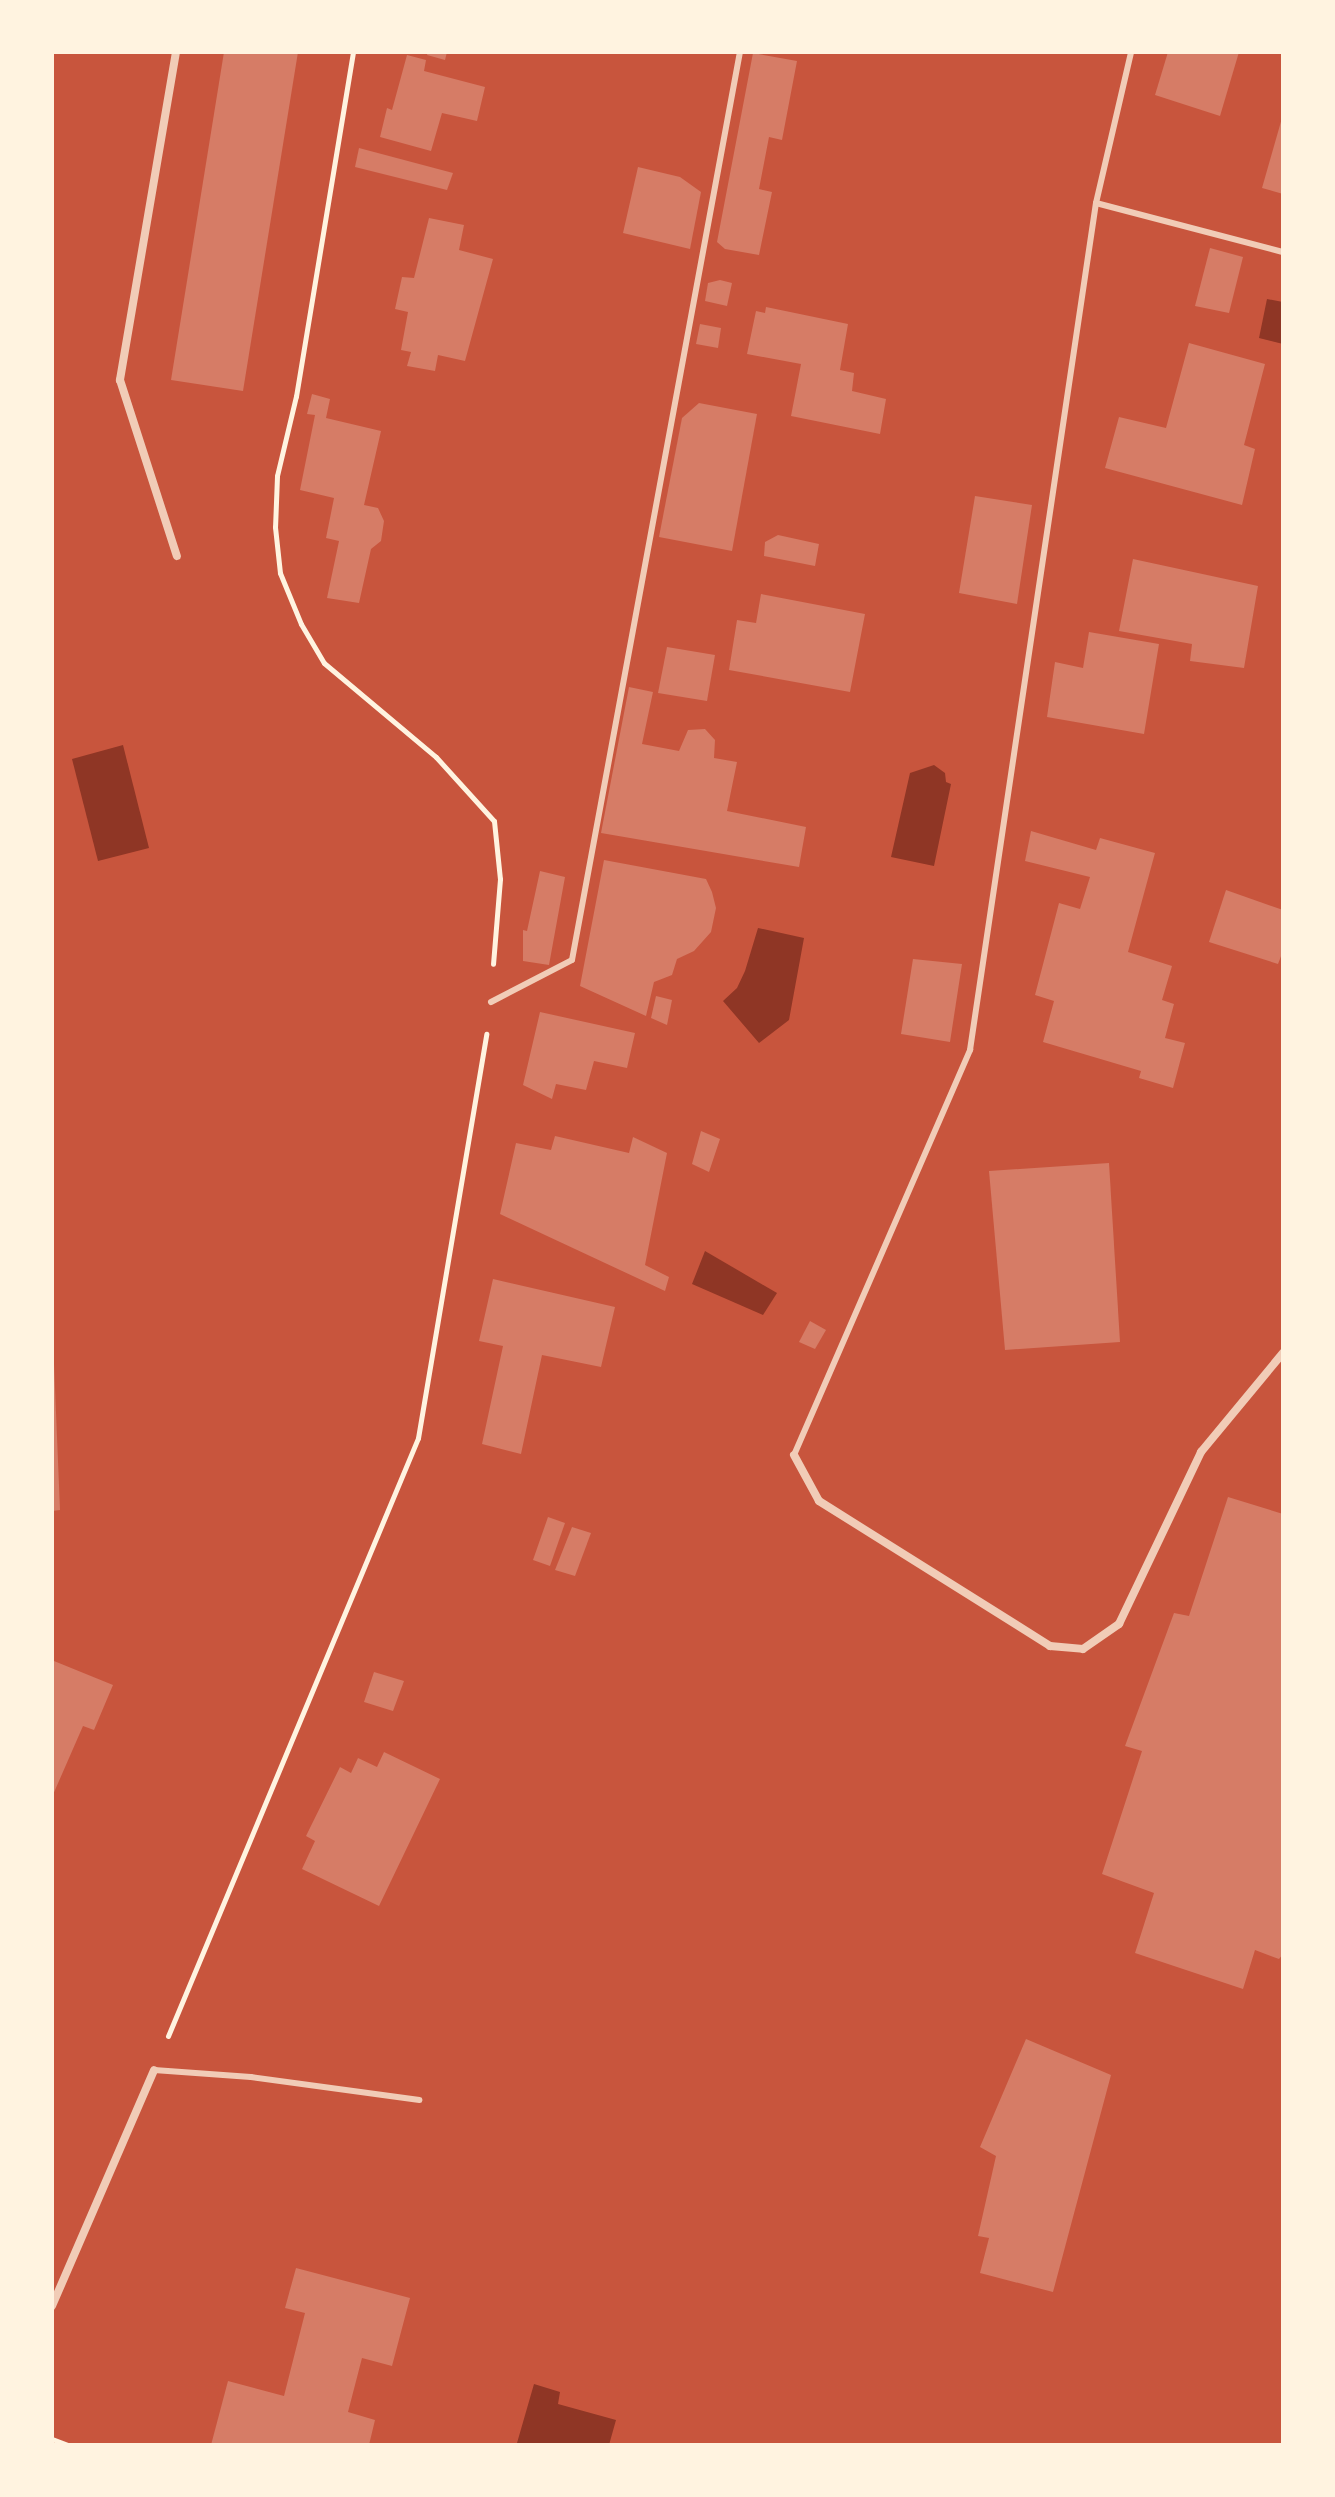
<!DOCTYPE html>
<html>
<head>
<meta charset="utf-8">
<style>
  body { margin:0 }
  #map { position:relative; width:1335px; height:2497px; overflow:hidden; background:#c8553d; font-family:Commissioner,sans-serif }
  div>[style] { position:absolute }
  [style*='--x'] { left:calc(var(--x)*1px); top:calc(var(--y)*1px); width:calc(var(--w)*1px); rotate:calc(var(--a)*1deg) }
  .water>* { inset:0; background:#8f3625 }
  .building>* { inset:0; background:#d67c66 }
  .path>* { height:5px; margin:-2.5px; padding:0 2.5px; transform-origin:2.5px; border-radius:2.5px; background:#fff3e0 }
  .service>* { height:6px; margin:-3px; padding:0 3px; transform-origin:3px; border-radius:3px; background:#f1ccb7 }
  .minor>* { height:8px; margin:-4px; padding:0 4px; transform-origin:4px; border-radius:4px; background:#f1ccb7 }
  span { translate:-50% -50%; white-space:nowrap; text-align:center; line-height:1.15; -webkit-text-stroke:8px #fff3e0; paint-order:stroke }
  .frame { position:absolute; inset:0; border:54px solid #fff3e0; pointer-events:none }
</style>
</head>
<body>
<div id="map">
  <div class="water">
    <div style="clip-path:polygon(1267px 299px,1283px 302px,1283px 344px,1259px 338px)"></div>
    <div style="clip-path:polygon(123px 745px,149px 848px,98px 861px,72px 759px)"></div>
    <div style="clip-path:polygon(934px 765px,945px 773px,946px 782px,951px 784px,934px 866px,891px 857px,910px 773px)"></div>
    <div style="clip-path:polygon(758px 928px,804px 938px,789px 1020px,759px 1043px,723px 1001px,737px 988px,745px 971px)"></div>
    <div style="clip-path:polygon(705px 1251px,777px 1293px,763px 1315px,692px 1284px)"></div>
    <div style="clip-path:polygon(534px 2384px,560px 2392px,558px 2404px,616px 2420px,609px 2445px,517px 2443px)"></div>
  </div>
  <div class="building">
    <div style="clip-path:polygon(224px 52px,298px 52px,243px 391px,171px 380px)"></div>
    <div style="clip-path:polygon(428px 52px,447px 52px,445px 60px,427px 55px)"></div>
    <div style="clip-path:polygon(1168px 52px,1239px 52px,1220px 116px,1155px 95px)"></div>
    <div style="clip-path:polygon(753px 53px,797px 61px,782px 140px,769px 137px,759px 189px,772px 192px,759px 255px,725px 249px,717px 242px)"></div>
    <div style="clip-path:polygon(407px 55px,426px 60px,424px 71px,485px 87px,477px 121px,442px 113px,431px 151px,380px 137px,387px 108px,392px 110px)"></div>
    <div style="clip-path:polygon(1282px 118px,1283px 118px,1283px 194px,1262px 188px)"></div>
    <div style="clip-path:polygon(359px 148px,453px 173px,447px 190px,355px 167px)"></div>
    <div style="clip-path:polygon(638px 167px,680px 177px,701px 192px,690px 249px,623px 233px)"></div>
    <div style="clip-path:polygon(429px 218px,464px 225px,459px 250px,493px 259px,465px 361px,438px 355px,435px 371px,407px 366px,411px 352px,401px 350px,408px 312px,395px 309px,402px 277px,414px 278px)"></div>
    <div style="clip-path:polygon(1210px 248px,1243px 257px,1229px 313px,1195px 306px)"></div>
    <div style="clip-path:polygon(720px 280px,732px 283px,727px 306px,705px 301px,708px 283px)"></div>
    <div style="clip-path:polygon(766px 307px,848px 324px,840px 370px,854px 373px,852px 391px,886px 399px,880px 434px,791px 416px,801px 364px,747px 354px,756px 311px,765px 313px)"></div>
    <div style="clip-path:polygon(700px 324px,721px 328px,718px 348px,696px 344px)"></div>
    <div style="clip-path:polygon(1189px 343px,1265px 364px,1244px 445px,1255px 449px,1242px 505px,1105px 468px,1119px 417px,1166px 428px)"></div>
    <div style="clip-path:polygon(312px 394px,330px 399px,326px 418px,381px 431px,364px 505px,378px 508px,384px 521px,381px 541px,371px 549px,359px 603px,327px 598px,339px 541px,326px 538px,334px 498px,300px 490px,315px 415px,307px 414px)"></div>
    <div style="clip-path:polygon(699px 403px,757px 414px,732px 551px,659px 537px,682px 418px)"></div>
    <div style="clip-path:polygon(975px 496px,1032px 505px,1017px 604px,959px 593px)"></div>
    <div style="clip-path:polygon(778px 535px,819px 544px,815px 566px,764px 556px,765px 542px)"></div>
    <div style="clip-path:polygon(1133px 559px,1258px 586px,1244px 668px,1190px 661px,1192px 644px,1119px 631px)"></div>
    <div style="clip-path:polygon(761px 594px,865px 614px,850px 692px,729px 670px,737px 620px,756px 623px)"></div>
    <div style="clip-path:polygon(1089px 632px,1159px 644px,1144px 734px,1047px 717px,1055px 662px,1083px 668px)"></div>
    <div style="clip-path:polygon(667px 647px,715px 655px,707px 701px,658px 693px)"></div>
    <div style="clip-path:polygon(629px 687px,653px 692px,642px 744px,679px 751px,688px 730px,705px 729px,715px 740px,714px 758px,737px 762px,727px 811px,806px 827px,799px 867px,601px 833px)"></div>
    <div style="clip-path:polygon(1031px 831px,1096px 850px,1100px 838px,1155px 853px,1128px 952px,1172px 966px,1162px 1000px,1174px 1004px,1165px 1038px,1185px 1043px,1173px 1088px,1139px 1078px,1141px 1071px,1043px 1042px,1054px 1001px,1035px 995px,1059px 903px,1080px 909px,1090px 877px,1025px 861px)"></div>
    <div style="clip-path:polygon(604px 860px,706px 879px,712px 892px,716px 908px,711px 932px,694px 951px,677px 959px,672px 975px,654px 982px,646px 1016px,580px 986px)"></div>
    <div style="clip-path:polygon(540px 871px,565px 877px,549px 965px,523px 961px,523px 930px,527px 931px)"></div>
    <div style="clip-path:polygon(1226px 890px,1283px 910px,1283px 951px,1278px 964px,1209px 942px)"></div>
    <div style="clip-path:polygon(913px 959px,962px 964px,950px 1042px,901px 1034px)"></div>
    <div style="clip-path:polygon(656px 996px,672px 1000px,667px 1025px,651px 1018px)"></div>
    <div style="clip-path:polygon(540px 1012px,635px 1033px,627px 1068px,594px 1061px,586px 1090px,556px 1084px,552px 1099px,523px 1085px)"></div>
    <div style="clip-path:polygon(701px 1131px,720px 1139px,709px 1172px,692px 1164px)"></div>
    <div style="clip-path:polygon(555px 1136px,629px 1153px,633px 1137px,667px 1153px,645px 1265px,669px 1277px,665px 1291px,500px 1214px,516px 1143px,551px 1150px)"></div>
    <div style="clip-path:polygon(1109px 1163px,1120px 1342px,1005px 1350px,989px 1171px)"></div>
    <div style="clip-path:polygon(493px 1279px,615px 1307px,601px 1367px,542px 1355px,521px 1454px,482px 1444px,503px 1346px,479px 1341px)"></div>
    <div style="clip-path:polygon(52px 1315px,60px 1510px,52px 1511px)"></div>
    <div style="clip-path:polygon(810px 1321px,826px 1330px,815px 1349px,799px 1342px)"></div>
    <div style="clip-path:polygon(1228px 1497px,1283px 1514px,1283px 1954px,1279px 1959px,1255px 1950px,1243px 1989px,1135px 1953px,1154px 1893px,1102px 1874px,1142px 1751px,1125px 1746px,1174px 1613px,1189px 1616px)"></div>
    <div style="clip-path:polygon(548px 1517px,565px 1523px,550px 1566px,533px 1560px)"></div>
    <div style="clip-path:polygon(572px 1527px,591px 1533px,575px 1576px,555px 1570px)"></div>
    <div style="clip-path:polygon(54px 1661px,113px 1685px,94px 1730px,83px 1726px,52px 1797px)"></div>
    <div style="clip-path:polygon(374px 1672px,404px 1681px,393px 1711px,364px 1702px)"></div>
    <div style="clip-path:polygon(384px 1752px,440px 1779px,379px 1906px,302px 1869px,315px 1841px,306px 1836px,340px 1767px,351px 1773px,358px 1758px,377px 1767px)"></div>
    <div style="clip-path:polygon(1026px 2039px,1111px 2075px,1053px 2292px,980px 2273px,989px 2238px,978px 2236px,996px 2156px,980px 2147px)"></div>
    <div style="clip-path:polygon(296px 2268px,410px 2298px,392px 2366px,362px 2358px,348px 2412px,375px 2420px,369px 2445px,211px 2445px,228px 2381px,284px 2396px,305px 2313px,285px 2308px)"></div>
  </div>
  <div class="path">
    <div style="--x:353;--y:52;--w:349;--a:99.4"></div>
    <div style="--x:296;--y:396;--w:82;--a:103.4"></div>
    <div style="--x:277;--y:476;--w:51;--a:92.2"></div>
    <div style="--x:275;--y:527;--w:46;--a:83.8"></div>
    <div style="--x:280;--y:573;--w:55;--a:67.6"></div>
    <div style="--x:301;--y:624;--w:45;--a:59.5"></div>
    <div style="--x:324;--y:663;--w:146;--a:40"></div>
    <div style="--x:436;--y:757;--w:86;--a:47.8"></div>
    <div style="--x:494;--y:821;--w:58;--a:84.1"></div>
    <div style="--x:500;--y:879;--w:85;--a:94.7"></div>
    <div style="--x:168;--y:2036;--w:648;--a:-67.31"></div>
    <div style="--x:418;--y:1438;--w:410;--a:-80.4"></div>
    <div style="--x:52;--y:2439;--w:17;--a:21"></div>
  </div>
  <div class="service">
    <div style="--x:1096;--y:203;--w:193;--a:14.7"></div>
    <div style="--x:491;--y:1002;--w:91;--a:-27.4"></div>
    <div style="--x:572;--y:960;--w:923;--a:-79.52"></div>
    <div style="--x:794;--y:1455;--w:442;--a:-66.5"></div>
    <div style="--x:970;--y:1050;--w:856;--a:-81.54"></div>
    <div style="--x:1096;--y:203;--w:155;--a:-76.9"></div>
    <div style="--x:154;--y:2070;--w:97;--a:4.1"></div>
    <div style="--x:251;--y:2077;--w:170;--a:7.8"></div>
  </div>
  <div class="minor">
    <div style="--x:176;--y:52;--w:333;--a:99.7"></div>
    <div style="--x:120;--y:380;--w:185;--a:72.1"></div>
    <div style="--x:794;--y:1455;--w:52;--a:61.5"></div>
    <div style="--x:819;--y:1501;--w:273;--a:32.1"></div>
    <div style="--x:1050;--y:1646;--w:33;--a:5"></div>
    <div style="--x:1083;--y:1649;--w:44;--a:-34.8"></div>
    <div style="--x:1119;--y:1624;--w:191;--a:-64.5"></div>
    <div style="--x:1201;--y:1452;--w:129;--a:-50.4"></div>
    <div style="--x:52;--y:2306;--w:257;--a:-66.6"></div>
  </div>
  <div class="frame"></div>
</div>
</body>
</html>
